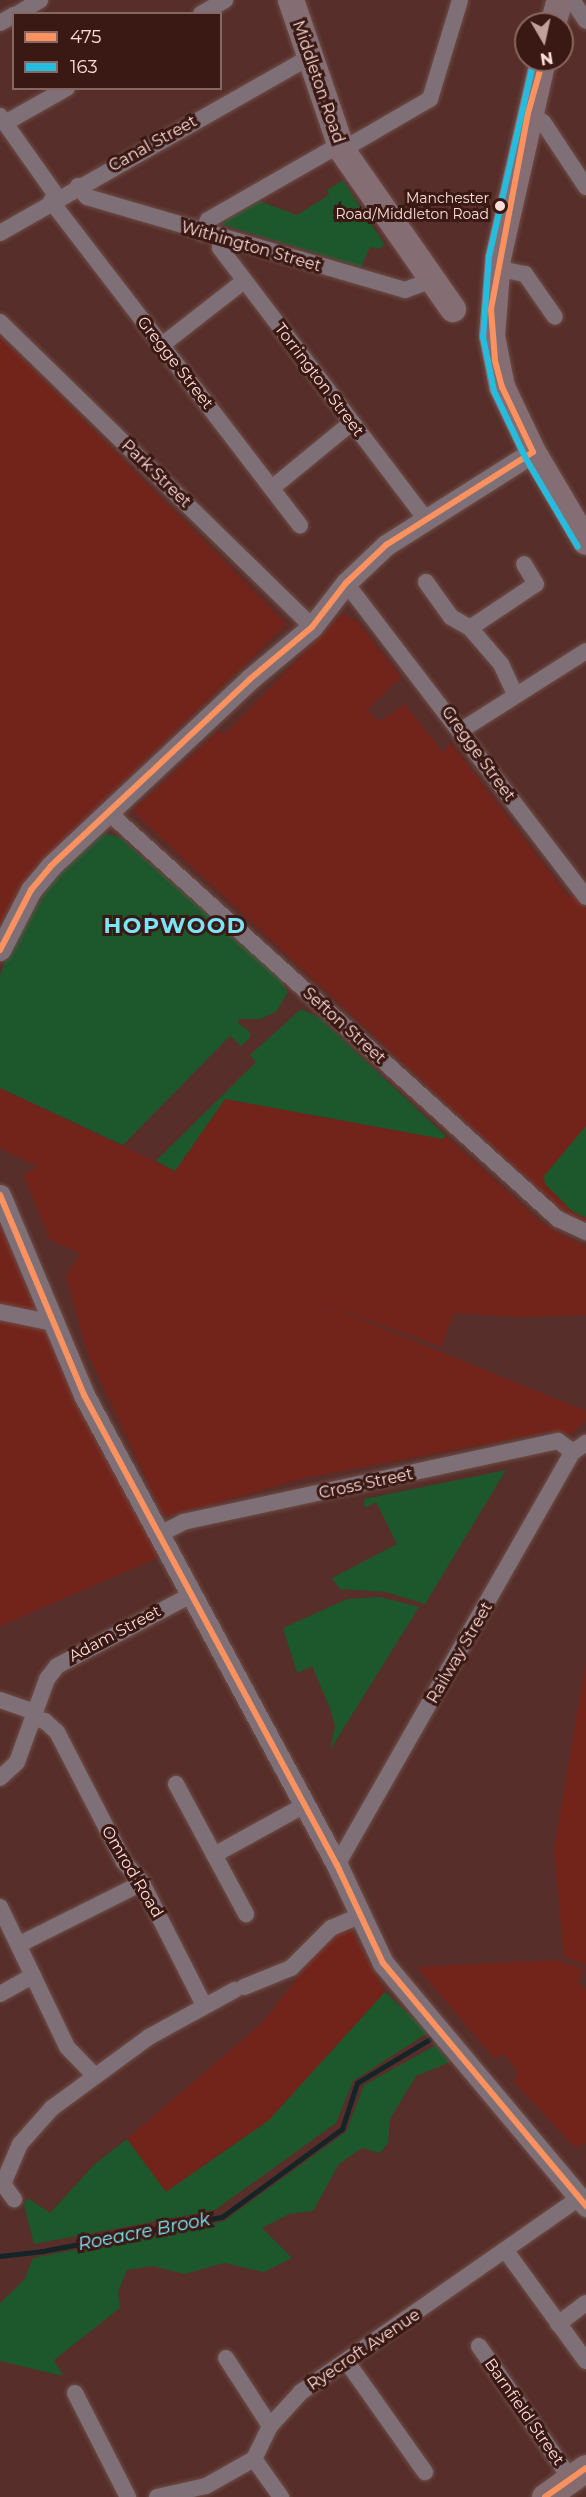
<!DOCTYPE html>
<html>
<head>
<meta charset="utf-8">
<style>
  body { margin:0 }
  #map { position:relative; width:586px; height:2497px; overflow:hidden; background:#572e29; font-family:Montserrat,sans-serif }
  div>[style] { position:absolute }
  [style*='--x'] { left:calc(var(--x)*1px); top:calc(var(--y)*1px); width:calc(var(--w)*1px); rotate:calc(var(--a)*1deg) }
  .built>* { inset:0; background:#73241a }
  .green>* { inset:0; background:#1d572c }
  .stream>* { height:4.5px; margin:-2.25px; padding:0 2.25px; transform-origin:2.25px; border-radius:2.25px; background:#142427 }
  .roads { filter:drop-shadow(0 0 2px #6e4d48) drop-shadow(0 0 2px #6e4d48) }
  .minor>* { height:16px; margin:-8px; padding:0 8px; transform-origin:8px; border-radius:8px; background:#7f7077 }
  .tertiary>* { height:21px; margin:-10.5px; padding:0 10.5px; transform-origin:10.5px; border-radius:10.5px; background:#7f7077 }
  .primary>* { height:26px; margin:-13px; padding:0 13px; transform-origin:13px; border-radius:13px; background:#856e73 }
  .trunk>* { height:27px; margin:-13.5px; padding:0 13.5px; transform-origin:13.5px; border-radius:13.5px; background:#846c70 }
  .bus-1>* { height:6px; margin:-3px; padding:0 3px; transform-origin:3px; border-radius:3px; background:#fa915f }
  .bus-2>* { height:6px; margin:-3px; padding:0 3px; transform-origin:3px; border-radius:3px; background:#26bcdd }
  .dots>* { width:16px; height:16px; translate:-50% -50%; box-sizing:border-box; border:3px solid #3a1813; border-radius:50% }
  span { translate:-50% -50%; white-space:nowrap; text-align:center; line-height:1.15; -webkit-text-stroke:6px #3a1813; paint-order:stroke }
  .bus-label { font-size:14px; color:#faddd8 }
  .right { translate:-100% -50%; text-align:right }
  .street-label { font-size:16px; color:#faddd8 }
  .water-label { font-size:18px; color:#7bebfe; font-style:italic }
  .district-label { font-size:22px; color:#7be4f6; font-weight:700; letter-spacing:1.5px }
  .legend { position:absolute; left:12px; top:12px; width:210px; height:78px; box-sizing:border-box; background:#3a1813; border:2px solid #876762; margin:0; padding:8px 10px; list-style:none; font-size:18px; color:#faddd8 }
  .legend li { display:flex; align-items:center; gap:12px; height:30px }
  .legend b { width:30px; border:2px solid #876762 }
  .north { position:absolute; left:514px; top:12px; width:60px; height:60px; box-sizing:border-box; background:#3a1813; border:2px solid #876762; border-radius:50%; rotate:171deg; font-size:16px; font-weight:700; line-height:24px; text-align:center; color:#faddd8 }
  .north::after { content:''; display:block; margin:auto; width:21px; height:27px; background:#c1a09b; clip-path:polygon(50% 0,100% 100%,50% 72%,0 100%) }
</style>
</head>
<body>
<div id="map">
  <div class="built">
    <div style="clip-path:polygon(0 336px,287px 624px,67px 835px,28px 881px,0 925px)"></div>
    <div style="clip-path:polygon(342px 614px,357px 621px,401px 677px,367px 710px,380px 722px,405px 704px,443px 753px,451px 743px,569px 897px,574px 893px,586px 909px,586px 1225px,562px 1210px,503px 1156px,132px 811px,219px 730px,224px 735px)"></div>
    <div style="clip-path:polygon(0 1088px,175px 1171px,225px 1099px,443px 1139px,446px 1136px,543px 1224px,586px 1247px,586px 1315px,520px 1317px,454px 1313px,441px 1347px,319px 1302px,586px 1411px,586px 1420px,571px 1434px,553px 1431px,310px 1477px,164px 1517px,87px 1352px,66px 1276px,80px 1253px,50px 1240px,23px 1175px,38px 1167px,0 1148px)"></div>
    <div style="clip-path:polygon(0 1217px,77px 1399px,162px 1556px,0 1626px)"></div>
    <div style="clip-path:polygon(586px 1662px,586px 1965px,564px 1957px,554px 1850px)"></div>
    <div style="clip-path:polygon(352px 1929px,385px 1992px,268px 2121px,165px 2192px,127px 2139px,262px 2023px,328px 1939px,340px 1930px)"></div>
    <div style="clip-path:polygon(555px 1960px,584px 1969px,577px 1981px,586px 1990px,586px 2142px,576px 2148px,514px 2082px,518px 2072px,505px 2054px,494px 2058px,417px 1967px)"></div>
  </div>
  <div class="green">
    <div style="clip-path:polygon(343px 180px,385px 245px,378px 249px,370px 247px,361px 267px,220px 224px,259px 201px,297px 215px,329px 195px,327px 190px)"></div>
    <div style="clip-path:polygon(104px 833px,120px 837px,277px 974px,288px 992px,276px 1012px,260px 1019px,239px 1019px,238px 1023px,250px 1032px,250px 1038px,241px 1046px,230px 1036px,123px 1145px,0 1088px,0 976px,5px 960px,57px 871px)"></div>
    <div style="clip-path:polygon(301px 1009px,320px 1018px,446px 1136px,443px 1139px,225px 1099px,175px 1171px,156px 1161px,256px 1062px,250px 1055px)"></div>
    <div style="clip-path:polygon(586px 1126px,586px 1218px,572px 1211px,545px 1184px,544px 1176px)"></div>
    <div style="clip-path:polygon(506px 1470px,425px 1604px,386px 1592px,340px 1589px,332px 1578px,397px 1544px,376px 1502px,365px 1508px,364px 1499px)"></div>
    <div style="clip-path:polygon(380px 1597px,419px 1607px,330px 1750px,335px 1726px,331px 1711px,312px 1666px,297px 1673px,283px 1628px,347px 1599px)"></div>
    <div style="clip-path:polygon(385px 1992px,429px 2032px,353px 2081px,336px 2123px,215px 2210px,34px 2244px,24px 2205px,28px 2198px,50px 2213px,95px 2164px,127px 2139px,166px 2192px,268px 2121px)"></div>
    <div style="clip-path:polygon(436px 2045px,450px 2062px,416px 2076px,390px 2119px,388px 2143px,380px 2153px,362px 2148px,339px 2164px,313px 2211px,289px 2214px,262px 2228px,292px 2258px,264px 2272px,224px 2263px,185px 2274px,152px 2266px,127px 2270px,118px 2292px,120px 2308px,54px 2360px,63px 2376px,0 2361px,0 2303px,24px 2280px,33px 2258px,224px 2221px,346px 2132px,364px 2085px)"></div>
  </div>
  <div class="stream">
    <div style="--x:0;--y:2256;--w:43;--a:-6.6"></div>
    <div style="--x:43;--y:2251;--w:182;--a:-10.8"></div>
    <div style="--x:222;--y:2217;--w:149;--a:-36.3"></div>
    <div style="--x:342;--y:2129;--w:48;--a:-71.9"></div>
    <div style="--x:357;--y:2083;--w:85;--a:-31.1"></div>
  </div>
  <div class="roads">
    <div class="minor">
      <div style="--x:572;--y:0;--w:25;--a:56"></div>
      <div style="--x:17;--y:14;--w:27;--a:-31"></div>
      <div style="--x:201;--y:14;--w:28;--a:-30"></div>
      <div style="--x:0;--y:23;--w:16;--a:-30"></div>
      <div style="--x:528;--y:113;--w:17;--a:31"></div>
      <div style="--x:543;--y:122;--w:78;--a:56.5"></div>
      <div style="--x:0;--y:116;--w:100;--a:54.7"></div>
      <div style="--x:5;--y:123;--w:71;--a:-29.4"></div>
      <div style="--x:342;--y:150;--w:102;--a:-30.1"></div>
      <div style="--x:430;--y:99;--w:103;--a:-73.1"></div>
      <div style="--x:78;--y:186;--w:14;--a:51"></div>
      <div style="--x:87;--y:197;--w:331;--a:16.3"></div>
      <div style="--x:405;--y:290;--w:27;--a:-20"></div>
      <div style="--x:51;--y:201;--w:409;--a:52.5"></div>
      <div style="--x:0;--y:233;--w:354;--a:-29.6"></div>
      <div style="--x:202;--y:233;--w:14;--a:-65"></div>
      <div style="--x:208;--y:220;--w:151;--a:-29.8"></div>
      <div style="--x:221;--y:239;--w:9;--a:96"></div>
      <div style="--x:220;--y:248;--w:338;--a:52.8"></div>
      <div style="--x:496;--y:268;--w:30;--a:12"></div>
      <div style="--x:525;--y:274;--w:52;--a:55.1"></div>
      <div style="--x:0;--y:322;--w:436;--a:44.3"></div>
      <div style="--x:162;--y:345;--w:104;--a:-38"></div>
      <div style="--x:272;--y:488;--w:102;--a:-39.4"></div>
      <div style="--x:426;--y:582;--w:43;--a:54.5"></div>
      <div style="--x:451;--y:617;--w:22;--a:30"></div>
      <div style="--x:470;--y:628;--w:48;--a:49.3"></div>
      <div style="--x:501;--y:664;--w:33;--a:65"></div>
      <div style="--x:346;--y:583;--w:395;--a:52.6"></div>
      <div style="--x:470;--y:628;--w:79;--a:-33.7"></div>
      <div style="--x:536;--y:584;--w:23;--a:-121"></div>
      <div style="--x:460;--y:731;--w:149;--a:-32.4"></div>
      <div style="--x:108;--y:812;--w:607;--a:42.13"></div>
      <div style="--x:558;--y:1219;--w:31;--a:25"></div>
      <div style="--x:0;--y:1312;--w:54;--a:11.7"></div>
      <div style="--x:158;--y:1535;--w:28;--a:-27"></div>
      <div style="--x:183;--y:1522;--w:384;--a:-12.2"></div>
      <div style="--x:558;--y:1441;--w:19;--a:36"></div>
      <div style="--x:0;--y:1700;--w:37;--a:19"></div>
      <div style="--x:33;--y:1718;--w:12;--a:14"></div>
      <div style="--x:45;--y:1721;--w:16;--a:43"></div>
      <div style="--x:57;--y:1732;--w:146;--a:62.7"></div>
      <div style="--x:124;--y:1862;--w:28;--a:49"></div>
      <div style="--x:142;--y:1883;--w:137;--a:63.1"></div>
      <div style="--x:0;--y:1778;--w:23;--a:-43"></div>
      <div style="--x:17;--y:1762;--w:88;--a:-70.1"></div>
      <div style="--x:47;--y:1679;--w:16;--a:-52"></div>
      <div style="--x:57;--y:1666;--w:152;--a:-27.9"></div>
      <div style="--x:176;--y:1784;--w:148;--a:61.7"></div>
      <div style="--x:214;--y:1855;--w:102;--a:-28.8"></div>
      <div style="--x:337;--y:1865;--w:476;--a:-60.3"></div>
      <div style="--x:573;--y:1452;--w:16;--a:-35"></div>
      <div style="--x:0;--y:1907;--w:155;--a:64.4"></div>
      <div style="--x:67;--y:2047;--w:40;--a:46"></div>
      <div style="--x:20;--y:1944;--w:136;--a:-26.6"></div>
      <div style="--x:244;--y:1987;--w:51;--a:-22"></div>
      <div style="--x:291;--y:1968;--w:57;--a:-45"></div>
      <div style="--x:331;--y:1928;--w:33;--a:-23"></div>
      <div style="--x:0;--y:1994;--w:38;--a:-29"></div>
      <div style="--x:3;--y:2184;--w:43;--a:-67"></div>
      <div style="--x:20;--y:2144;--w:48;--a:-48.4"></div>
      <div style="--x:52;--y:2108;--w:120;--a:-36.2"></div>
      <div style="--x:149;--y:2037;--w:98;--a:-28.7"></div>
      <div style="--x:3;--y:2184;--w:19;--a:54"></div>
      <div style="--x:506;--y:2251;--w:136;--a:54"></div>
      <div style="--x:558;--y:2324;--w:35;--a:-37"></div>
      <div style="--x:479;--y:2346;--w:160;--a:55.4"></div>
      <div style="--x:226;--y:2358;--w:81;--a:57.1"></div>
      <div style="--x:347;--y:2362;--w:135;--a:54.7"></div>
      <div style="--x:75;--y:2393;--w:117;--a:63"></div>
      <div style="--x:254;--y:2459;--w:47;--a:54.6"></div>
      <div style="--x:157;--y:2497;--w:50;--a:-12.7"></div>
      <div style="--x:206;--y:2486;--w:55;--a:-29.4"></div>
      <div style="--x:254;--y:2459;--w:37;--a:-64"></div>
      <div style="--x:270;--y:2426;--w:46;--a:-47.6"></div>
      <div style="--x:301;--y:2392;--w:339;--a:-34.9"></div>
    </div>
    <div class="tertiary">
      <div style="--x:0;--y:950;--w:68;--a:-62.7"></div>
      <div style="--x:31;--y:890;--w:31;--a:-50"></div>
      <div style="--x:51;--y:866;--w:273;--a:-43.2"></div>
      <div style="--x:250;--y:679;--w:81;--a:-40"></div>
      <div style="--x:312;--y:627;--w:56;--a:-52.3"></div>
      <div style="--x:346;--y:583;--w:55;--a:-43.5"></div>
      <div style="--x:386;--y:545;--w:174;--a:-32.3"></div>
      <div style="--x:0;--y:1195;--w:217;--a:67.2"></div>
      <div style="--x:84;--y:1395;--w:534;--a:61.71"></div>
      <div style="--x:337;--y:1865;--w:108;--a:64.9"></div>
      <div style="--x:383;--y:1963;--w:317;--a:50.1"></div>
    </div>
    <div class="primary">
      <div style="--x:291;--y:0;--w:158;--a:71.2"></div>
      <div style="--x:342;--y:150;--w:194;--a:55.1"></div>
      <div style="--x:553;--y:24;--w:25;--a:-74"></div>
      <div style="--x:543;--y:60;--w:203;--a:102.8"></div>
      <div style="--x:498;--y:258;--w:78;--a:94.4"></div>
      <div style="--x:492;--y:336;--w:52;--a:78.9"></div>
      <div style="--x:502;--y:387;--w:72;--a:64.5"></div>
      <div style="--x:533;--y:452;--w:104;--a:59.5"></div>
    </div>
    <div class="trunk">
      <div style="--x:545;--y:2497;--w:50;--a:-35.3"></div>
    </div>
  </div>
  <div class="bus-1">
    <div style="--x:0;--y:950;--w:68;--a:-62.7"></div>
    <div style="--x:31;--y:890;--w:31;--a:-50"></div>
    <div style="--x:51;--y:866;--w:273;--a:-43.2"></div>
    <div style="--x:250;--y:679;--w:81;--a:-40"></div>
    <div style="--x:312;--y:627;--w:56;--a:-52.3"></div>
    <div style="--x:346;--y:583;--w:55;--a:-43.5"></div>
    <div style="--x:386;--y:545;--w:174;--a:-32.3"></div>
    <div style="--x:533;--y:452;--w:72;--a:-115.5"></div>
    <div style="--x:502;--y:387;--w:28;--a:-105"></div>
    <div style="--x:495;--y:360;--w:51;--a:-94.5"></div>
    <div style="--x:491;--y:309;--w:199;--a:-79.3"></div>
    <div style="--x:528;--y:113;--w:55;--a:-74.2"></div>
    <div style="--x:0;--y:1195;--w:217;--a:67.2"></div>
    <div style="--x:84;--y:1395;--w:534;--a:61.71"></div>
    <div style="--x:337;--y:1865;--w:108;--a:64.9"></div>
    <div style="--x:383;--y:1963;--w:317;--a:50.1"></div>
    <div style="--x:545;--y:2497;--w:50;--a:-35.3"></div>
  </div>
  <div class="bus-2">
    <div style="--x:534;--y:60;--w:201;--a:102.9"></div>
    <div style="--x:489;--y:256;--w:81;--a:94.2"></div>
    <div style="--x:483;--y:337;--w:55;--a:78.5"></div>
    <div style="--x:494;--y:391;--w:73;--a:64.8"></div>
    <div style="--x:525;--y:457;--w:104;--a:59.5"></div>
  </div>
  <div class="dots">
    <div style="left:500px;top:206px;background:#faddd8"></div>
  </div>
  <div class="bus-label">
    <span class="right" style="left:489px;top:206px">Manchester<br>Road/Middleton Road</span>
  </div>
  <div class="street-label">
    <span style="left:318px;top:82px;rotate:71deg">Middleton Road</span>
    <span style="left:153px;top:144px;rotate:-29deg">Canal Street</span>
    <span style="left:251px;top:247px;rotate:16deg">Withington Street</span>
    <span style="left:175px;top:363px;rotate:52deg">Gregge Street</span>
    <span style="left:319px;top:380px;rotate:53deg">Torrington Street</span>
    <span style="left:156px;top:474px;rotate:44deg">Park Street</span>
    <span style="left:478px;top:754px;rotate:54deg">Gregge Street</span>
    <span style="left:344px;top:1026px;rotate:42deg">Sefton Street</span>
    <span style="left:366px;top:1484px;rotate:-12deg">Cross Street</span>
    <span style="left:115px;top:1634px;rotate:-28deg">Adam Street</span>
    <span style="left:460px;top:1653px;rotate:-60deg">Railway Street</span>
    <span style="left:132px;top:1872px;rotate:59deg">Omrod Road</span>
    <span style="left:364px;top:2350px;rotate:-34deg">Ryecroft Avenue</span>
    <span style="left:524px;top:2412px;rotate:55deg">Barnfield Street</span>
  </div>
  <div class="water-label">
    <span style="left:144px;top:2232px;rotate:-11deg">Roeacre Brook</span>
  </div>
  <div class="district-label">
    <span style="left:175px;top:926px">HOPWOOD</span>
  </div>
  <ul class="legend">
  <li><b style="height:8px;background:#fa915f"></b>475</li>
  <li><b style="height:8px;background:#26bcdd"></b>163</li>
  </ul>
  <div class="north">N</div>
</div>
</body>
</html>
